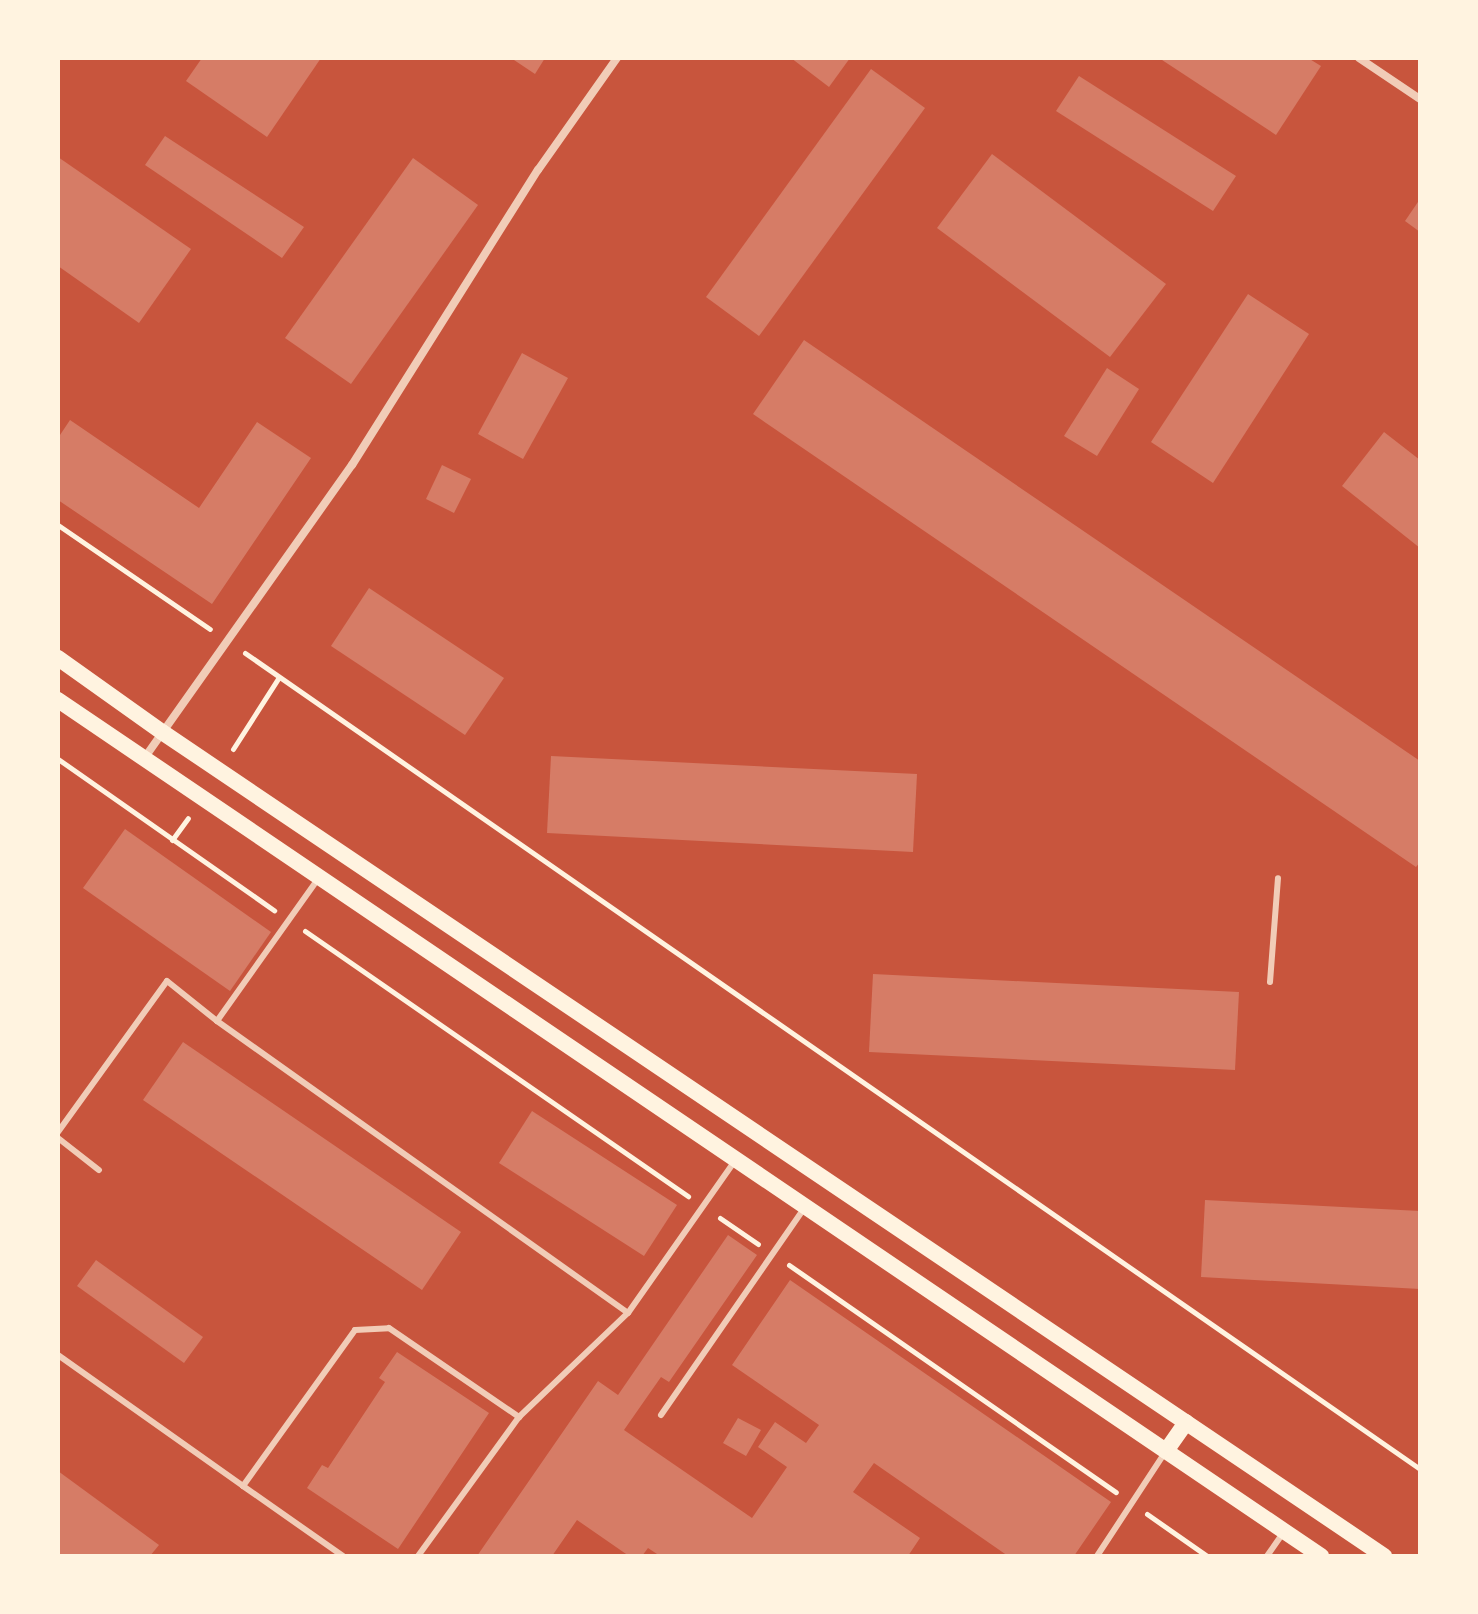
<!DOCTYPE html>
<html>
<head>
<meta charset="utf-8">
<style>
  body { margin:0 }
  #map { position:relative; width:1478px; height:1614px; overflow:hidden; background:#c8553d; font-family:"IBM Plex Sans",sans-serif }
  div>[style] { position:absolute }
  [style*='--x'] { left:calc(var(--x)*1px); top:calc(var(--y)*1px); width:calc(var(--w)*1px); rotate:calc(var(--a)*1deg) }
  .building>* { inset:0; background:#d67c66 }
  .path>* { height:5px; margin:-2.5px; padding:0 2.5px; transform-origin:2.5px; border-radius:2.5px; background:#fff3e0 }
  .service>* { height:6px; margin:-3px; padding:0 3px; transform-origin:3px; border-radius:3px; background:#f1ccb7 }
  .minor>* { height:8px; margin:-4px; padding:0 4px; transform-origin:4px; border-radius:4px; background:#f1ccb7 }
  .secondary>* { height:16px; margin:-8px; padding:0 8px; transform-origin:8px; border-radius:8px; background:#fff3e0 }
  span { translate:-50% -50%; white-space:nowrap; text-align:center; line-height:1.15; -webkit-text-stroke:8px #fff3e0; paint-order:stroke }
  .frame { position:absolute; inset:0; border:60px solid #fff3e0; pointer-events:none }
</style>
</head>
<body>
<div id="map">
  <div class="building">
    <div style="clip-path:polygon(202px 58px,321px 58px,267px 137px,186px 81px)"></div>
    <div style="clip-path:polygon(511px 58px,545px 58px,535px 74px)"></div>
    <div style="clip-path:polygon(791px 58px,850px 58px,829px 87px)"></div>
    <div style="clip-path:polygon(1159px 58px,1308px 58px,1321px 66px,1276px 135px)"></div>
    <div style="clip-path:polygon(871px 69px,925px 108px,759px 336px,706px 297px)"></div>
    <div style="clip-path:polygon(1079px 76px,1236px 176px,1213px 211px,1056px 111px)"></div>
    <div style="clip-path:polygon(165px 136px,304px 227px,282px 258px,145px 165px)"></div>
    <div style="clip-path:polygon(992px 154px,1166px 284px,1110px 357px,937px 228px)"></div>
    <div style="clip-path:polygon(58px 157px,191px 249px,139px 323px,58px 266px)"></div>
    <div style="clip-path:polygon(413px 158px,478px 205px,351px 384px,285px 338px)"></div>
    <div style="clip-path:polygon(1420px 199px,1420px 232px,1405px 221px)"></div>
    <div style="clip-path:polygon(1248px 294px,1309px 334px,1213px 483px,1151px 442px)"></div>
    <div style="clip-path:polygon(804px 340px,1420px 761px,1420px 862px,1416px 867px,753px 414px)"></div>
    <div style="clip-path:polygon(522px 353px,568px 378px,523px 459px,478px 434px)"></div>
    <div style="clip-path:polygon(1107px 368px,1139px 389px,1097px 456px,1064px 436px)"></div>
    <div style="clip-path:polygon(70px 420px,199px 508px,257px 422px,311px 458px,212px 604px,58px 500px,58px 438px)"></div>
    <div style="clip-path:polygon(1384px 432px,1420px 460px,1420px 548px,1342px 486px)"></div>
    <div style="clip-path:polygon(442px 465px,471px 479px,454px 513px,426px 499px)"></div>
    <div style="clip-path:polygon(369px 588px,504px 678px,465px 735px,331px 646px)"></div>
    <div style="clip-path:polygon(551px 756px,917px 774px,913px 852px,547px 833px)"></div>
    <div style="clip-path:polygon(125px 829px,271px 932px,230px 991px,83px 888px)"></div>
    <div style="clip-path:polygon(873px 974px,1239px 992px,1235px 1070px,869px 1052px)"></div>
    <div style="clip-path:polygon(183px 1042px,461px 1232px,422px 1290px,143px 1100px)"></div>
    <div style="clip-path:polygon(532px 1111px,677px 1205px,644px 1256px,499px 1163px)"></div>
    <div style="clip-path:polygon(1205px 1200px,1420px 1211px,1420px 1289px,1201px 1277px)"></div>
    <div style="clip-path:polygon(728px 1235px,757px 1255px,669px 1382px,661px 1377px,624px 1430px,752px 1518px,787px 1467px,758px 1447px,775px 1422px,806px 1443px,819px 1425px,732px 1365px,790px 1280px,1111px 1502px,1074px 1556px,1008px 1556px,874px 1463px,853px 1492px,920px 1538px,908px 1556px,660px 1556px,648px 1548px,642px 1556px,629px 1556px,577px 1520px,552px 1556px,477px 1556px,598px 1381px,618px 1395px)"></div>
    <div style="clip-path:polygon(96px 1260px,203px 1337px,184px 1363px,77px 1286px)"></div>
    <div style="clip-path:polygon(397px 1352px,489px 1413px,398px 1549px,307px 1488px,322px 1465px,328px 1468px,385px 1382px,379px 1378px)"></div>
    <div style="clip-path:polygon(738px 1418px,761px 1430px,746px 1456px,723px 1443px)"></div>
    <div style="clip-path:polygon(58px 1471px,159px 1545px,150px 1556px,58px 1556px)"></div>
  </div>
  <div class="path">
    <div style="--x:58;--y:525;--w:184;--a:34.4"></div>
    <div style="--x:245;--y:653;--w:1431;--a:34.78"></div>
    <div style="--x:233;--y:749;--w:85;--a:-57.4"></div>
    <div style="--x:58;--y:759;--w:264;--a:35"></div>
    <div style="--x:172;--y:840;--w:27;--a:-54"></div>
    <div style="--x:305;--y:931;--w:466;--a:34.7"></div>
    <div style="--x:720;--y:1218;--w:46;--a:34.4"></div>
    <div style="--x:789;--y:1265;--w:398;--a:34.8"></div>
    <div style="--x:1147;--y:1514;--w:73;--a:35"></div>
  </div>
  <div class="service">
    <div style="--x:1270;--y:982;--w:104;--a:-85.6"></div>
    <div style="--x:217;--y:1021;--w:174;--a:-54.6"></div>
    <div style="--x:58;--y:1132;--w:186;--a:-54.2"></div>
    <div style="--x:167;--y:981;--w:64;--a:38.7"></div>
    <div style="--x:217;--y:1021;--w:504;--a:35.39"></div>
    <div style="--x:628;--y:1313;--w:186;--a:-54.9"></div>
    <div style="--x:58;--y:1138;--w:52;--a:38"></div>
    <div style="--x:58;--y:1355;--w:227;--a:35.3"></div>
    <div style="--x:243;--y:1486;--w:192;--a:-54.3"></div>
    <div style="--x:355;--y:1330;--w:34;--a:-3"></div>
    <div style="--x:389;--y:1328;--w:158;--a:34.4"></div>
    <div style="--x:661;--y:1415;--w:253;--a:-55.3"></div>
    <div style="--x:243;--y:1486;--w:122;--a:35"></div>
    <div style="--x:418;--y:1556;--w:172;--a:-54"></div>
    <div style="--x:519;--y:1417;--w:151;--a:-43.7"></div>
    <div style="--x:1097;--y:1556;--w:126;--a:-56.7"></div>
    <div style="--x:1267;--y:1556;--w:28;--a:-55"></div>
  </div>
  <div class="minor">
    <div style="--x:1359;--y:58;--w:73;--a:33.9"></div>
    <div style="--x:143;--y:760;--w:362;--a:-54.7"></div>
    <div style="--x:352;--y:465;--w:349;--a:-57.8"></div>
    <div style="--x:538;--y:170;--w:137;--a:-54.8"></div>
  </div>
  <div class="secondary">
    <div style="--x:58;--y:658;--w:128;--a:35.4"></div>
    <div style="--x:162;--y:732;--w:1474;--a:33.99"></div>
    <div style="--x:58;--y:700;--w:1526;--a:34.13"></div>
    <div style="--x:1166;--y:1451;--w:35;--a:-55"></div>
  </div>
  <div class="frame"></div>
</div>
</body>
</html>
